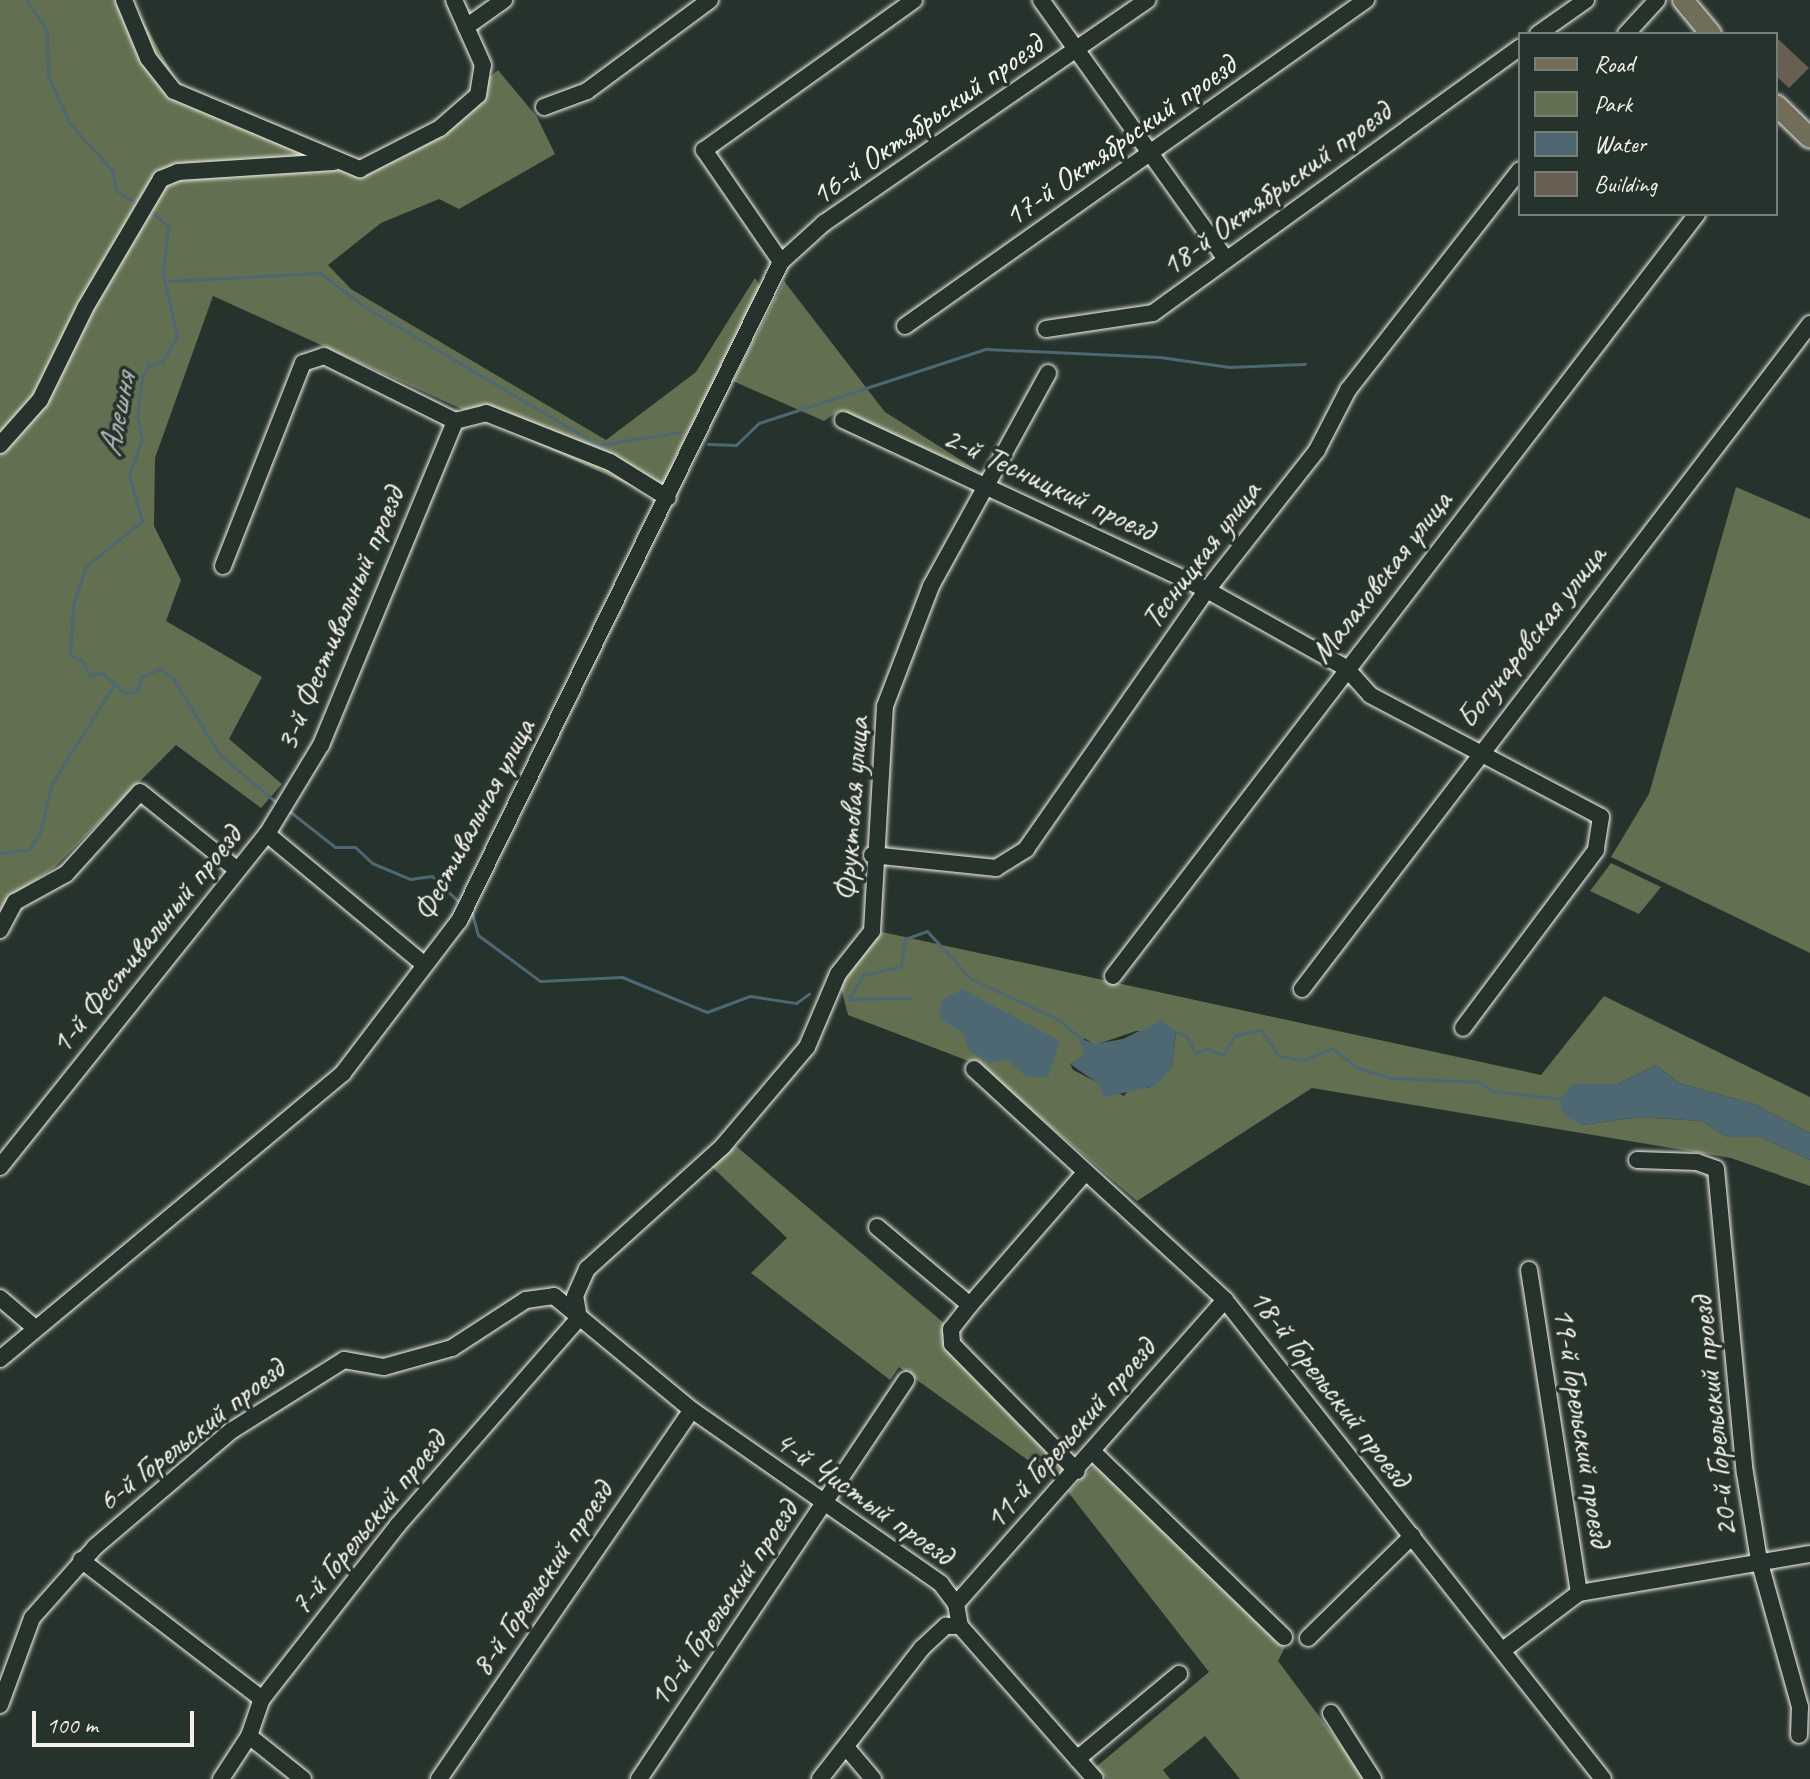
<!DOCTYPE html>
<html>
<head>
<meta charset="utf-8">
<style>
  body { margin:0 }
  #map { position:relative; width:1810px; height:1779px; overflow:hidden; background:#26332d; font-family:Caveat,sans-serif }
  div>[style] { position:absolute }
  [style*='--x'] { left:calc(var(--x)*1px); top:calc(var(--y)*1px); width:calc(var(--w)*1px); rotate:calc(var(--a)*1deg) }
  .green>* { inset:0; background:#626f50 }
  .water>* { inset:0; background:#4e6873 }
  .stream>* { height:3px; margin:-1.5px; padding:0 1.5px; transform-origin:1.5px; border-radius:1.5px; background:#4e6873 }
  .building>* { inset:0; background:#685f52 }
  .roads { filter:drop-shadow(0 0 2px #f4f1e8) drop-shadow(0 0 2px #f4f1e8) }
  .minor>* { height:16px; margin:-8px; padding:0 8px; transform-origin:8px; border-radius:8px; background:#26332d }
  .major>* { height:20px; margin:-10px; padding:0 10px; transform-origin:10px; border-radius:10px; background:#706e59 }
  span { translate:-50% -50%; white-space:nowrap; text-align:center; line-height:1.15; -webkit-text-stroke:7px #26332d; paint-order:stroke }
  .street-label { font-size:32px; color:#f4f1e8 }
  .water-label { font-size:34px; color:#b2bab9; font-style:italic }
  .legend { position:absolute; left:1518px; top:32px; width:260px; height:184px; box-sizing:border-box; background:#26332d; border:2px solid #787f78; margin:0; padding:10px 14px; list-style:none; font-size:24px; color:#f4f1e8 }
  .legend li { display:flex; align-items:center; gap:16px; height:40px }
  .legend b { width:40px; border:2px solid #787f78 }
  .scale { position:absolute; left:32px; top:1711px; width:162px; height:36px; box-sizing:border-box; border:4px solid #f4f1e8; border-top:0; padding-left:10px; font-size:24px; line-height:28px; white-space:nowrap; color:#f4f1e8; -webkit-text-stroke:6px #26332d; paint-order:stroke }
</style>
</head>
<body>
<div id="map">
  <div class="green">
    <div style="clip-path:polygon(0 0,131px 0,179px 85px,361px 161px,437px 123px,498px 70px,537px 117px,555px 154px,459px 209px,439px 199px,381px 223px,328px 265px,351px 289px,606px 440px,696px 372px,755px 278px,762px 289px,675px 458px,660px 499px,213px 296px,155px 458px,154px 526px,181px 580px,166px 621px,262px 677px,229px 739px,282px 784px,261px 808px,176px 745px,55px 867px,13px 895px,0 917px)"></div>
    <div style="clip-path:polygon(784px 281px,885px 412px,983px 474px,839px 411px,824px 421px,733px 381px)"></div>
    <div style="clip-path:polygon(1736px 487px,1810px 519px,1810px 953px,1611px 857px,1649px 794px)"></div>
    <div style="clip-path:polygon(1611px 863px,1661px 887px,1639px 914px,1590px 891px)"></div>
    <div style="clip-path:polygon(evenodd,882px 932px,1541px 1075px,1604px 996px,1810px 1097px,1810px 1133px,1754px 1104px,1679px 1083px,1656px 1065px,1618px 1084px,1572px 1084px,1582px 1125px,1640px 1117px,1702px 1121px,1727px 1137px,1760px 1137px,1810px 1160px,1810px 1186px,1731px 1158px,1312px 1088px,1137px 1201px,979px 1065px,848px 1015px,841px 988px,846px 974px,882px 932px,1136px 1031px,1176px 1032px,1172px 1067px,1149px 1088px,1130px 1088px,1124px 1096px,1073px 1070px,1070px 1064px,1085px 1055px,1084px 1038px,1095px 1045px,1136px 1031px)"></div>
    <div style="clip-path:polygon(736px 1146px,945px 1324px,945px 1347px,1069px 1471px,1058px 1482px,899px 1367px,890px 1380px,751px 1273px,787px 1238px,711px 1166px)"></div>
    <div style="clip-path:polygon(1094px 1466px,1126px 1483px,1285px 1647px,1278px 1661px,1366px 1779px,1240px 1779px,1205px 1736px,1163px 1770px,1170px 1779px,1107px 1779px,1096px 1767px,1209px 1672px,1068px 1492px)"></div>
  </div>
  <div class="water">
    <div style="clip-path:polygon(962px 989px,1060px 1041px,1048px 1077px,1026px 1077px,1007px 1059px,990px 1063px,970px 1052px,963px 1033px,941px 1019px,939px 1010px,942px 1000px)"></div>
    <div style="clip-path:polygon(1162px 1020px,1176px 1032px,1172px 1067px,1156px 1086px,1104px 1097px,1099px 1084px,1070px 1064px,1085px 1055px,1079px 1038px,1095px 1044px,1123px 1039px)"></div>
    <div style="clip-path:polygon(1656px 1065px,1679px 1083px,1754px 1104px,1810px 1133px,1810px 1160px,1760px 1137px,1727px 1137px,1702px 1121px,1640px 1117px,1582px 1125px,1564px 1115px,1559px 1100px,1572px 1084px,1618px 1084px)"></div>
  </div>
  <div class="stream">
    <div style="--x:26;--y:0;--w:37;--a:55"></div>
    <div style="--x:47;--y:30;--w:46;--a:88.8"></div>
    <div style="--x:48;--y:76;--w:53;--a:65.4"></div>
    <div style="--x:70;--y:124;--w:62;--a:47.6"></div>
    <div style="--x:112;--y:170;--w:20;--a:79"></div>
    <div style="--x:116;--y:190;--w:23;--a:34"></div>
    <div style="--x:150;--y:210;--w:25;--a:43"></div>
    <div style="--x:168;--y:227;--w:47;--a:96.1"></div>
    <div style="--x:163;--y:274;--w:64;--a:77.3"></div>
    <div style="--x:177;--y:336;--w:29;--a:119"></div>
    <div style="--x:163;--y:361;--w:15;--a:164"></div>
    <div style="--x:149;--y:365;--w:14;--a:120"></div>
    <div style="--x:142;--y:377;--w:39;--a:97"></div>
    <div style="--x:137;--y:416;--w:24;--a:78"></div>
    <div style="--x:142;--y:439;--w:38;--a:110"></div>
    <div style="--x:129;--y:475;--w:48;--a:74.2"></div>
    <div style="--x:142;--y:521;--w:72;--a:141.2"></div>
    <div style="--x:86;--y:566;--w:41;--a:108.4"></div>
    <div style="--x:73;--y:605;--w:50;--a:93.4"></div>
    <div style="--x:70;--y:655;--w:15;--a:28"></div>
    <div style="--x:83;--y:662;--w:16;--a:63"></div>
    <div style="--x:90;--y:676;--w:12;--a:-14"></div>
    <div style="--x:102;--y:673;--w:30;--a:41"></div>
    <div style="--x:125;--y:693;--w:12;--a:-9"></div>
    <div style="--x:137;--y:691;--w:15;--a:-74"></div>
    <div style="--x:141;--y:677;--w:20;--a:-24"></div>
    <div style="--x:159;--y:669;--w:17;--a:33"></div>
    <div style="--x:173;--y:678;--w:89;--a:58.8"></div>
    <div style="--x:219;--y:754;--w:76;--a:40.2"></div>
    <div style="--x:169;--y:281;--w:151;--a:-3"></div>
    <div style="--x:320;--y:273;--w:56;--a:37.1"></div>
    <div style="--x:365;--y:307;--w:271;--a:30.6"></div>
    <div style="--x:598;--y:445;--w:83;--a:-9"></div>
    <div style="--x:708;--y:444;--w:28;--a:2"></div>
    <div style="--x:736;--y:445;--w:32;--a:-44"></div>
    <div style="--x:759;--y:423;--w:239;--a:-18.1"></div>
    <div style="--x:986;--y:349;--w:174;--a:2.6"></div>
    <div style="--x:1160;--y:357;--w:70;--a:8.2"></div>
    <div style="--x:1229;--y:367;--w:76;--a:-2.3"></div>
    <div style="--x:288;--y:810;--w:60;--a:38.2"></div>
    <div style="--x:335;--y:847;--w:20;--a:0"></div>
    <div style="--x:355;--y:847;--w:23;--a:43"></div>
    <div style="--x:372;--y:863;--w:41;--a:22.8"></div>
    <div style="--x:410;--y:879;--w:22;--a:-8"></div>
    <div style="--x:432;--y:876;--w:35;--a:44"></div>
    <div style="--x:0;--y:853;--w:29;--a:-6"></div>
    <div style="--x:29;--y:850;--w:21;--a:-59"></div>
    <div style="--x:40;--y:832;--w:50;--a:-76.2"></div>
    <div style="--x:52;--y:783;--w:116;--a:-57.7"></div>
    <div style="--x:472;--y:913;--w:23;--a:75"></div>
    <div style="--x:478;--y:935;--w:77;--a:36.6"></div>
    <div style="--x:540;--y:981;--w:82;--a:-2.8"></div>
    <div style="--x:622;--y:977;--w:92;--a:22.4"></div>
    <div style="--x:707;--y:1012;--w:46;--a:-20.4"></div>
    <div style="--x:750;--y:996;--w:47;--a:8.7"></div>
    <div style="--x:796;--y:1003;--w:16;--a:-35"></div>
    <div style="--x:849;--y:999;--w:28;--a:-60"></div>
    <div style="--x:863;--y:975;--w:39;--a:-13"></div>
    <div style="--x:901;--y:966;--w:27;--a:-82"></div>
    <div style="--x:905;--y:939;--w:23;--a:-20"></div>
    <div style="--x:927;--y:931;--w:65;--a:47.5"></div>
    <div style="--x:971;--y:979;--w:96;--a:24.7"></div>
    <div style="--x:1058;--y:1019;--w:32;--a:41"></div>
    <div style="--x:849;--y:999;--w:60;--a:-1"></div>
    <div style="--x:1175;--y:1032;--w:11;--a:15"></div>
    <div style="--x:1186;--y:1035;--w:20;--a:63"></div>
    <div style="--x:1195;--y:1053;--w:12;--a:-20"></div>
    <div style="--x:1206;--y:1049;--w:18;--a:19"></div>
    <div style="--x:1223;--y:1055;--w:23;--a:-59"></div>
    <div style="--x:1235;--y:1035;--w:26;--a:-11"></div>
    <div style="--x:1261;--y:1030;--w:32;--a:55"></div>
    <div style="--x:1279;--y:1056;--w:25;--a:9"></div>
    <div style="--x:1304;--y:1060;--w:30;--a:-23"></div>
    <div style="--x:1332;--y:1048;--w:33;--a:38"></div>
    <div style="--x:1358;--y:1068;--w:34;--a:17"></div>
    <div style="--x:1391;--y:1078;--w:89;--a:2.6"></div>
    <div style="--x:1480;--y:1082;--w:14;--a:39"></div>
    <div style="--x:1491;--y:1091;--w:72;--a:6.3"></div>
  </div>
  <div class="building">
    <div style="clip-path:polygon(1776px 37px,1809px 68px,1789px 88px,1776px 76px)"></div>
  </div>
  <div class="roads">
    <div class="minor">
      <div style="--x:124;--y:0;--w:63;--a:67.5"></div>
      <div style="--x:148;--y:58;--w:42;--a:51.8"></div>
      <div style="--x:174;--y:91;--w:202;--a:22.8"></div>
      <div style="--x:360;--y:169;--w:90;--a:-27.1"></div>
      <div style="--x:440;--y:128;--w:50;--a:-41"></div>
      <div style="--x:478;--y:95;--w:30;--a:-81"></div>
      <div style="--x:483;--y:65;--w:71;--a:-114"></div>
      <div style="--x:1041;--y:0;--w:318;--a:54.5"></div>
      <div style="--x:466;--y:27;--w:47;--a:-35.4"></div>
      <div style="--x:1538;--y:34;--w:59;--a:-35.3"></div>
      <div style="--x:1626;--y:34;--w:46;--a:-47.6"></div>
      <div style="--x:544;--y:107;--w:46;--a:-20.4"></div>
      <div style="--x:587;--y:91;--w:153;--a:-36.5"></div>
      <div style="--x:781;--y:262;--w:136;--a:-124.5"></div>
      <div style="--x:704;--y:150;--w:258;--a:-35.5"></div>
      <div style="--x:905;--y:326;--w:565;--a:-35.27"></div>
      <div style="--x:1046;--y:329;--w:108;--a:-8.5"></div>
      <div style="--x:1153;--y:313;--w:453;--a:-35.9"></div>
      <div style="--x:843;--y:420;--w:402;--a:25"></div>
      <div style="--x:1207;--y:590;--w:159;--a:29.3"></div>
      <div style="--x:1346;--y:668;--w:36;--a:48"></div>
      <div style="--x:1370;--y:695;--w:261;--a:27.8"></div>
      <div style="--x:1601;--y:817;--w:33;--a:99"></div>
      <div style="--x:1596;--y:850;--w:222;--a:126.8"></div>
      <div style="--x:455;--y:421;--w:32;--a:-14"></div>
      <div style="--x:486;--y:413;--w:133;--a:21.6"></div>
      <div style="--x:610;--y:462;--w:68;--a:31.8"></div>
      <div style="--x:0;--y:445;--w:60;--a:-48.4"></div>
      <div style="--x:40;--y:400;--w:102;--a:-63.9"></div>
      <div style="--x:85;--y:308;--w:150;--a:-59.5"></div>
      <div style="--x:161;--y:179;--w:18;--a:-22"></div>
      <div style="--x:178;--y:172;--w:156;--a:-3.7"></div>
      <div style="--x:223;--y:566;--w:218;--a:-68.5"></div>
      <div style="--x:303;--y:363;--w:22;--a:-18"></div>
      <div style="--x:324;--y:356;--w:146;--a:26.4"></div>
      <div style="--x:267;--y:834;--w:205;--a:39.7"></div>
      <div style="--x:872;--y:855;--w:125;--a:6"></div>
      <div style="--x:996;--y:868;--w:36;--a:-32"></div>
      <div style="--x:1026;--y:849;--w:316;--a:-55.1"></div>
      <div style="--x:1207;--y:590;--w:178;--a:-51.8"></div>
      <div style="--x:1317;--y:450;--w:68;--a:-62.7"></div>
      <div style="--x:1348;--y:390;--w:279;--a:-52"></div>
      <div style="--x:0;--y:930;--w:32;--a:-62"></div>
      <div style="--x:15;--y:902;--w:58;--a:-28.8"></div>
      <div style="--x:66;--y:874;--w:110;--a:-47.9"></div>
      <div style="--x:140;--y:792;--w:122;--a:38.7"></div>
      <div style="--x:1113;--y:976;--w:960;--a:-52.53"></div>
      <div style="--x:1302;--y:989;--w:837;--a:-52.62"></div>
      <div style="--x:974;--y:1069;--w:341;--a:42.6"></div>
      <div style="--x:1225;--y:1300;--w:610;--a:51.72"></div>
      <div style="--x:1637;--y:1160;--w:60;--a:1.9"></div>
      <div style="--x:1697;--y:1162;--w:20;--a:20"></div>
      <div style="--x:1716;--y:1169;--w:305;--a:84.6"></div>
      <div style="--x:1745;--y:1473;--w:88;--a:80.9"></div>
      <div style="--x:1759;--y:1560;--w:153;--a:74.4"></div>
      <div style="--x:1800;--y:1707;--w:28;--a:92"></div>
      <div style="--x:0;--y:1167;--w:427;--a:-51.3"></div>
      <div style="--x:267;--y:834;--w:104;--a:-58.8"></div>
      <div style="--x:321;--y:745;--w:351;--a:-67.5"></div>
      <div style="--x:877;--y:1227;--w:121;--a:40"></div>
      <div style="--x:970;--y:1305;--w:31;--a:128"></div>
      <div style="--x:951;--y:1329;--w:15;--a:86"></div>
      <div style="--x:952;--y:1344;--w:178;--a:45.5"></div>
      <div style="--x:1529;--y:1270;--w:327;--a:81.2"></div>
      <div style="--x:0;--y:1298;--w:45;--a:40.5"></div>
      <div style="--x:970;--y:1305;--w:174;--a:-49"></div>
      <div style="--x:579;--y:1318;--w:22;--a:-100"></div>
      <div style="--x:575;--y:1296;--w:30;--a:-66"></div>
      <div style="--x:587;--y:1269;--w:183;--a:-42.1"></div>
      <div style="--x:723;--y:1146;--w:130;--a:-49.7"></div>
      <div style="--x:807;--y:1047;--w:79;--a:-67"></div>
      <div style="--x:838;--y:974;--w:55;--a:-51.7"></div>
      <div style="--x:872;--y:931;--w:225;--a:-86.7"></div>
      <div style="--x:885;--y:706;--w:129;--a:-69"></div>
      <div style="--x:931;--y:586;--w:243;--a:-61.2"></div>
      <div style="--x:0;--y:1359;--w:447;--a:-39.8"></div>
      <div style="--x:343;--y:1073;--w:191;--a:-52.7"></div>
      <div style="--x:459;--y:921;--w:733;--a:-63.96"></div>
      <div style="--x:781;--y:262;--w:58;--a:-42.2"></div>
      <div style="--x:824;--y:223;--w:393;--a:-34.6"></div>
      <div style="--x:1093;--y:1452;--w:266;--a:44.1"></div>
      <div style="--x:81;--y:1560;--w:228;--a:37.5"></div>
      <div style="--x:956;--y:1604;--w:406;--a:-48.5"></div>
      <div style="--x:1308;--y:1638;--w:146;--a:-44.4"></div>
      <div style="--x:1503;--y:1650;--w:95;--a:-36.9"></div>
      <div style="--x:1579;--y:1593;--w:234;--a:-9.6"></div>
      <div style="--x:0;--y:1705;--w:93;--a:-69.8"></div>
      <div style="--x:32;--y:1618;--w:95;--a:-48.4"></div>
      <div style="--x:95;--y:1547;--w:179;--a:-40.5"></div>
      <div style="--x:231;--y:1431;--w:133;--a:-32.1"></div>
      <div style="--x:344;--y:1360;--w:41;--a:9.9"></div>
      <div style="--x:384;--y:1367;--w:71;--a:-15.6"></div>
      <div style="--x:452;--y:1348;--w:88;--a:-33"></div>
      <div style="--x:526;--y:1300;--w:28;--a:-8"></div>
      <div style="--x:554;--y:1296;--w:179;--a:39.6"></div>
      <div style="--x:692;--y:1410;--w:304;--a:34.9"></div>
      <div style="--x:941;--y:1584;--w:25;--a:53"></div>
      <div style="--x:956;--y:1604;--w:22;--a:80"></div>
      <div style="--x:960;--y:1626;--w:204;--a:48.6"></div>
      <div style="--x:1331;--y:1713;--w:78;--a:57.5"></div>
      <div style="--x:249;--y:1736;--w:69;--a:38.5"></div>
      <div style="--x:846;--y:1747;--w:42;--a:49.8"></div>
      <div style="--x:1077;--y:1759;--w:133;--a:-39.8"></div>
      <div style="--x:221;--y:1779;--w:51;--a:-56.9"></div>
      <div style="--x:249;--y:1736;--w:39;--a:-71"></div>
      <div style="--x:262;--y:1699;--w:219;--a:-52"></div>
      <div style="--x:397;--y:1526;--w:276;--a:-48.8"></div>
      <div style="--x:439;--y:1779;--w:447;--a:-55.6"></div>
      <div style="--x:639;--y:1779;--w:480;--a:-56.2"></div>
      <div style="--x:820;--y:1779;--w:166;--a:-52.1"></div>
      <div style="--x:922;--y:1648;--w:33;--a:-43"></div>
      <div style="--x:946;--y:1626;--w:14;--a:0"></div>
    </div>
    <div class="major">
      <div style="--x:1683;--y:0;--w:44;--a:50.5"></div>
      <div style="--x:1776;--y:105;--w:47;--a:44.1"></div>
    </div>
  </div>
  <div class="street-label">
    <span style="left:927px;top:120px;rotate:-35deg">16-й Октябрьский проезд</span>
    <span style="left:1120px;top:141px;rotate:-35deg">17-й Октябрьский проезд</span>
    <span style="left:1276px;top:189px;rotate:-36deg">18-й Октябрьский проезд</span>
    <span style="left:1049px;top:484px;rotate:25deg">2-й Тесницкий проезд</span>
    <span style="left:1201px;top:555px;rotate:-53deg">Тесницкая улица</span>
    <span style="left:1381px;top:577px;rotate:-52deg">Малаховская улица</span>
    <span style="left:340px;top:619px;rotate:-67deg">3-й Фестивальный проезд</span>
    <span style="left:1531px;top:637px;rotate:-52deg">Богучаровская улица</span>
    <span style="left:852px;top:809px;rotate:-86deg">Фруктовая улица</span>
    <span style="left:474px;top:820px;rotate:-62deg">Фестивальная улица</span>
    <span style="left:146px;top:940px;rotate:-51deg">1-й Фестивальный проезд</span>
    <span style="left:1330px;top:1388px;rotate:52deg">18-й Горельский проезд</span>
    <span style="left:1714px;top:1417px;rotate:-96deg">20-й Горельский проезд</span>
    <span style="left:1582px;top:1427px;rotate:81deg">19-й Горельский проезд</span>
    <span style="left:1070px;top:1434px;rotate:-49deg">11-й Горельский проезд</span>
    <span style="left:191px;top:1435px;rotate:-38deg">6-й Горельский проезд</span>
    <span style="left:864px;top:1498px;rotate:35deg">4-й Чистый проезд</span>
    <span style="left:368px;top:1523px;rotate:-51deg">7-й Горельский проезд</span>
    <span style="left:542px;top:1579px;rotate:-56deg">8-й Горельский проезд</span>
    <span style="left:723px;top:1604px;rotate:-56deg">10-й Горельский проезд</span>
  </div>
  <div class="water-label">
    <span style="left:116px;top:415px;rotate:-79deg">Алешня</span>
  </div>
  <ul class="legend">
  <li><b style="height:10px;background:#706e59"></b>Road</li>
  <li><b style="height:22px;background:#626f50"></b>Park</li>
  <li><b style="height:22px;background:#4e6873"></b>Water</li>
  <li><b style="height:22px;background:#685f52"></b>Building</li>
  </ul>
  <div class="scale">100 m</div>
</div>
</body>
</html>
